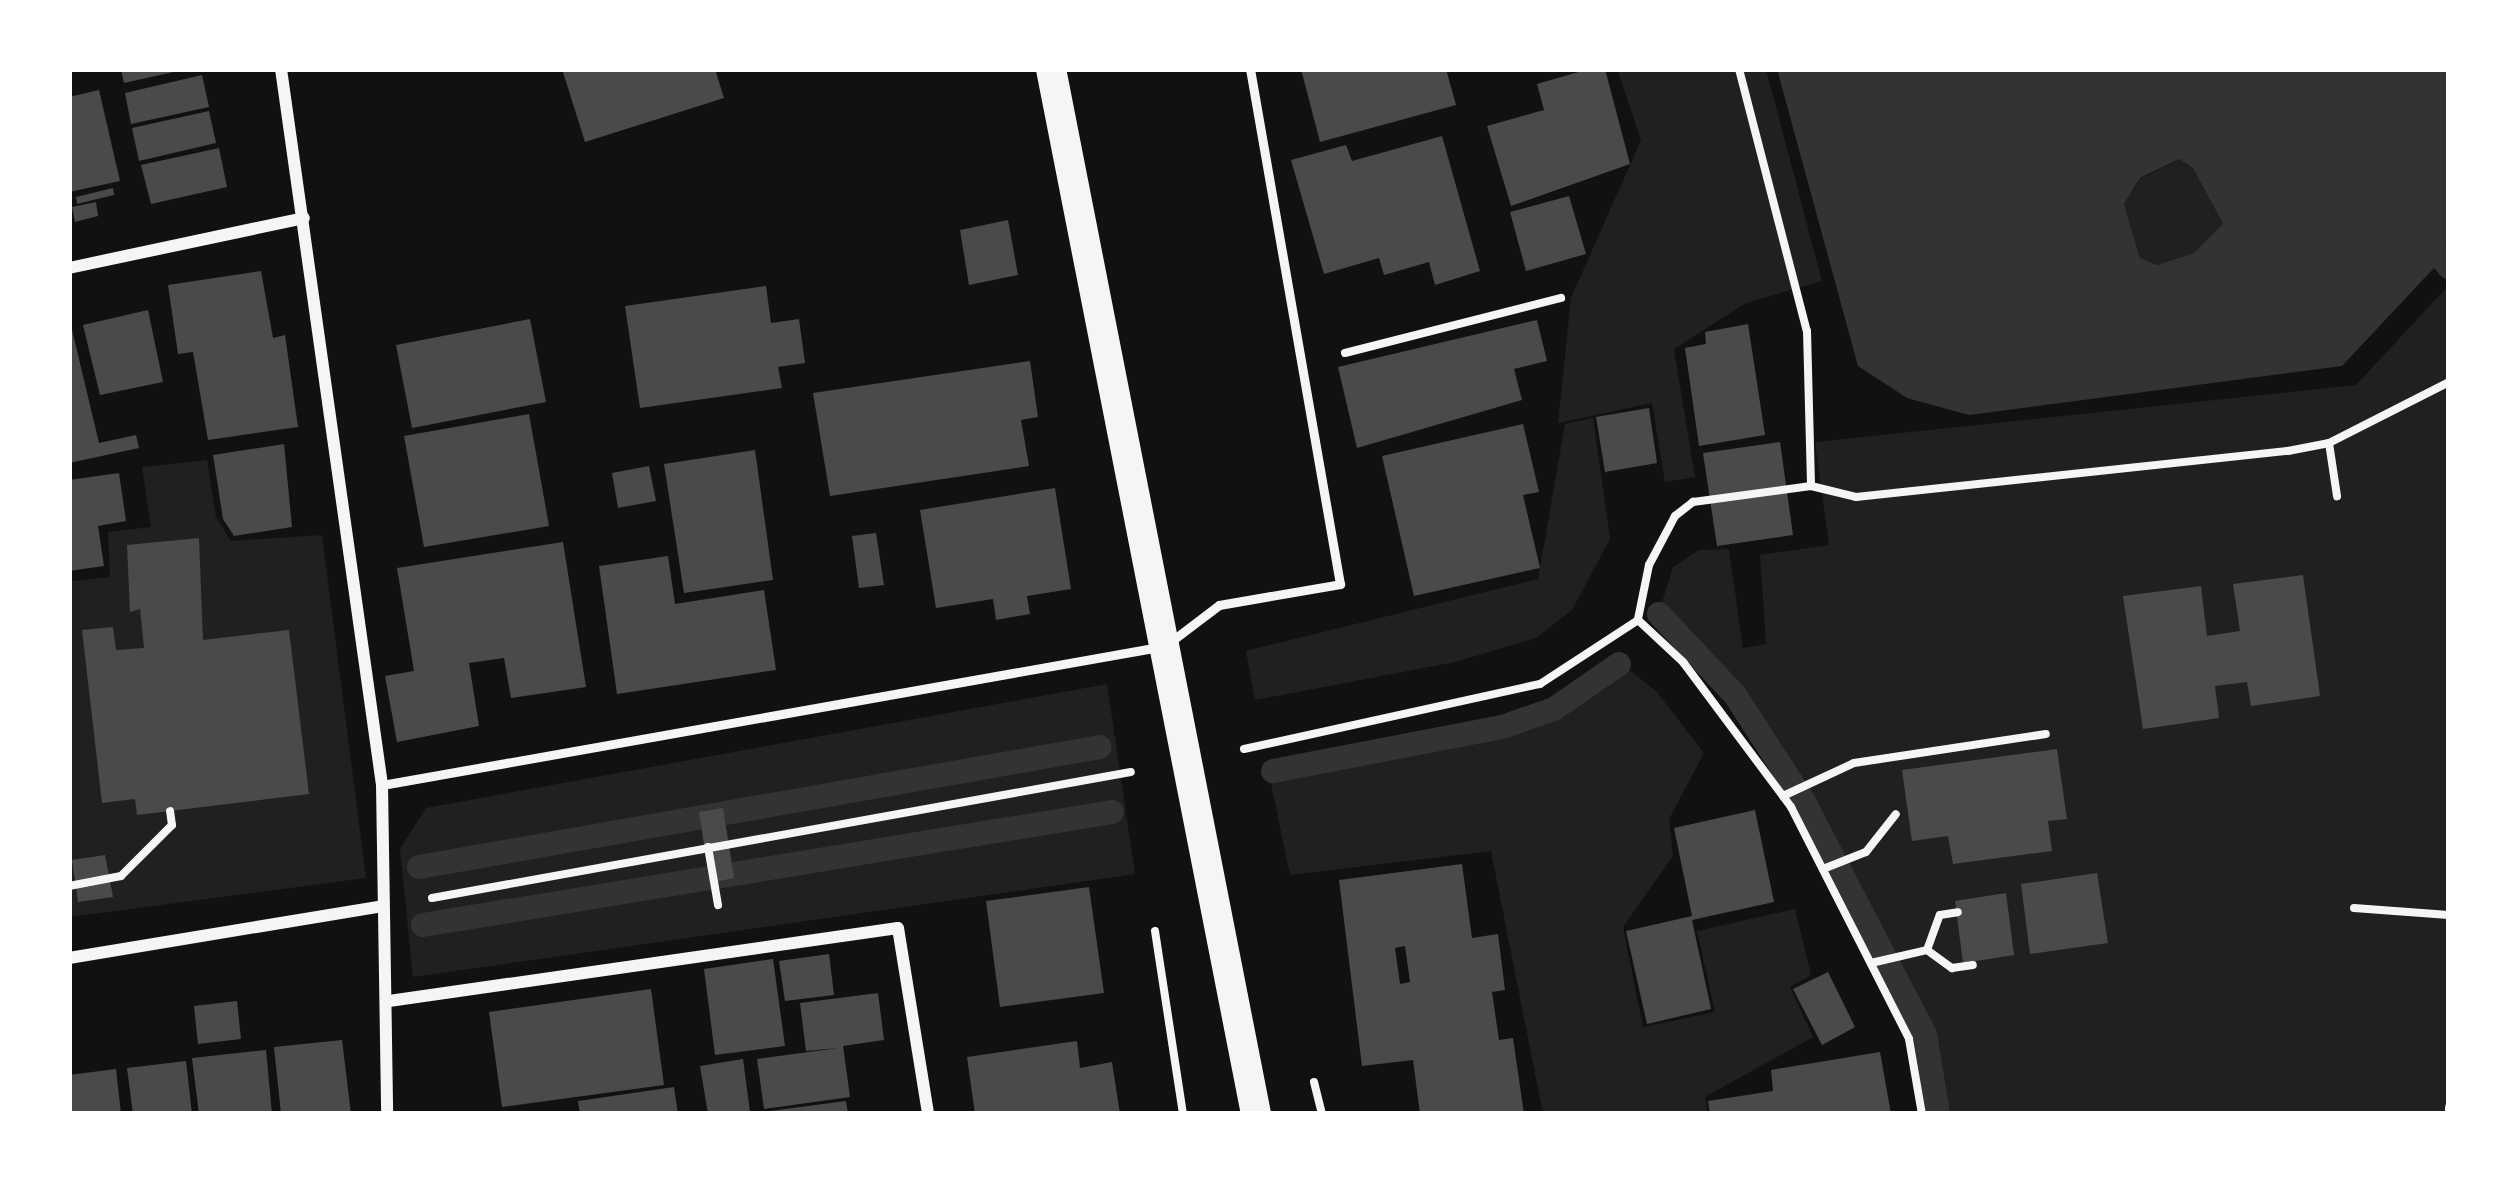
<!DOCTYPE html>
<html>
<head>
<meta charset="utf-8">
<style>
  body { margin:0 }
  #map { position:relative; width:2518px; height:1183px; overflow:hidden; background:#111; font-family:"Sofia Sans Condensed",sans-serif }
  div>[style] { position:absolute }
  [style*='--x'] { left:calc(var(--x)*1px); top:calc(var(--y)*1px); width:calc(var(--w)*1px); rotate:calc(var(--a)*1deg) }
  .green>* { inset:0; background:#202020 }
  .water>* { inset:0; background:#333 }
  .stream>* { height:24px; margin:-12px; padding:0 12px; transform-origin:12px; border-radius:12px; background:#333 }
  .building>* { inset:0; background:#4a4a4a }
  .path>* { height:8px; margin:-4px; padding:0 4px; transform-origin:4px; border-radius:4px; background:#f5f5f5 }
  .service>* { height:9px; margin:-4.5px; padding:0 4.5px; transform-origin:4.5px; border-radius:4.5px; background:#f5f5f5 }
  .minor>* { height:12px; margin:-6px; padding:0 6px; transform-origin:6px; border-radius:6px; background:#f5f5f5 }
  .primary>* { height:30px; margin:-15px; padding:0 15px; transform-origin:15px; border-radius:15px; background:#f5f5f5 }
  span { translate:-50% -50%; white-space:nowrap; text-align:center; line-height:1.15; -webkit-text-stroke:9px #fff; paint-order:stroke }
  .frame { position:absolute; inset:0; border:72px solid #fff; pointer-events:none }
</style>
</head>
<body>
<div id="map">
  <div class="green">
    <div style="clip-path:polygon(1617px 69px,1766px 69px,1822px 281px,1746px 303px,1674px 349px,1695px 477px,1665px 482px,1652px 403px,1558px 423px,1571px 298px,1641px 140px)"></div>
    <div style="clip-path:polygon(2179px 159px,2193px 168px,2223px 224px,2194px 253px,2157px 265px,2140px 258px,2124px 204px,2140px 179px)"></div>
    <div style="clip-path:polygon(2449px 285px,2449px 1114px,1946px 1114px,1934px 1031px,1808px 798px,1717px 660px,1660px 609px,1673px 567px,1699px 550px,1729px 549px,1743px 648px,1766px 644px,1760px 555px,1829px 545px,1815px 442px,2356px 385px)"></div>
    <div style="clip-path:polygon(1593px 418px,1610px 539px,1572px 610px,1536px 638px,1455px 662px,1255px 700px,1246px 651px,1538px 579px,1565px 424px)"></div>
    <div style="clip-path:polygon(207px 460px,216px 517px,231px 541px,322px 535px,366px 878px,69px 917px,72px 581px,110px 577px,108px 532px,151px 527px,142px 467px)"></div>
    <div style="clip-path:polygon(1629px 670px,1656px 691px,1704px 753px,1669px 819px,1673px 856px,1623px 927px,1643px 1027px,1715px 1012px,1697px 931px,1795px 909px,1811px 975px,1790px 987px,1813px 1037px,1705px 1097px,1708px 1114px,1543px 1114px,1491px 851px,1290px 875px,1270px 779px,1505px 734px,1558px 715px)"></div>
    <div style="clip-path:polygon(1107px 684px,1135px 874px,413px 977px,400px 849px,426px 808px)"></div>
  </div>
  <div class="water">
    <div style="clip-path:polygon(evenodd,1777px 69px,2449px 69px,2449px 252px,2342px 366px,1969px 415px,1907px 398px,1858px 366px,1777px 69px,2179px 159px,2193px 168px,2223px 224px,2194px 253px,2157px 265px,2140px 258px,2124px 204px,2140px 178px,2179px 159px)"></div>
  </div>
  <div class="stream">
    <div style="--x:2442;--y:259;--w:11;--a:49"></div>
    <div style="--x:1659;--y:614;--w:111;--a:46.8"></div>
    <div style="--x:1735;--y:695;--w:125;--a:57.1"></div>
    <div style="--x:1803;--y:800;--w:264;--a:62.5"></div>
    <div style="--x:1925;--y:1034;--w:81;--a:80.8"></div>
    <div style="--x:1273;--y:771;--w:233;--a:-10.9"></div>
    <div style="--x:1502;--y:727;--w:55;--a:-19.1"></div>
    <div style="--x:1554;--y:709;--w:79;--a:-34.7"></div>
    <div style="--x:419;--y:867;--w:691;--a:-9.99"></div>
    <div style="--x:423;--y:925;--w:698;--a:-9.31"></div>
  </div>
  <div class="building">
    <div style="clip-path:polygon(121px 69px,178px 69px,178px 71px,124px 83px)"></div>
    <div style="clip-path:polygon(562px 69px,715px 69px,724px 98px,585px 142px)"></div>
    <div style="clip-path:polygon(1301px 69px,1446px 69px,1456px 105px,1320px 142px)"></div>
    <div style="clip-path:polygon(1589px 69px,1605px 69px,1630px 164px,1511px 206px,1487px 126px,1544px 110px,1537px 84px)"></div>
    <div style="clip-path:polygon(202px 75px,209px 107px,131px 124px,125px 93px)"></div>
    <div style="clip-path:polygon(99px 90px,120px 181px,69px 192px,69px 97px)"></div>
    <div style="clip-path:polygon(209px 111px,216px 143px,139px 161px,132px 128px)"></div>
    <div style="clip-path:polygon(1442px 136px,1480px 271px,1435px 285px,1429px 262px,1384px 275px,1379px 258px,1324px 274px,1291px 160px,1346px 145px,1352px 161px)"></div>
    <div style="clip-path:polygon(219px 148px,227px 187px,151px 204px,141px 165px)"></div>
    <div style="clip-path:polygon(113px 188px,114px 195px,77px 204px,76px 197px)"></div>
    <div style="clip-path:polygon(1569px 196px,1586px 254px,1526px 271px,1510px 212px)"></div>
    <div style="clip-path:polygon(96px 202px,98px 216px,75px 222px,72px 207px)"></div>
    <div style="clip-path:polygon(1008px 220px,1018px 275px,969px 285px,960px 230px)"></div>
    <div style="clip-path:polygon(261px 271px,273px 338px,285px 335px,298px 427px,208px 440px,193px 352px,178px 354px,168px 285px)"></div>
    <div style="clip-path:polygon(766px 286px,771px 323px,799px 319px,805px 363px,778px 367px,782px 388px,640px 408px,625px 306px)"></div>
    <div style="clip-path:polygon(148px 310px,163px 382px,100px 395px,83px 325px)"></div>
    <div style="clip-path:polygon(69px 317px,99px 443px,136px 435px,139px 448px,69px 463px)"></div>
    <div style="clip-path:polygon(530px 319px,546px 402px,412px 428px,396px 345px)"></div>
    <div style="clip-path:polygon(1537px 320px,1547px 361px,1514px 369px,1522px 400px,1357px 448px,1338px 367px)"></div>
    <div style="clip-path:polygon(1748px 324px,1765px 435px,1699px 446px,1685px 348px,1706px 344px,1705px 332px)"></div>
    <div style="clip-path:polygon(1030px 361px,1038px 417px,1021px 420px,1029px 466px,830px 496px,813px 393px)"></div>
    <div style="clip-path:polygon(1649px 408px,1657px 463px,1605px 472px,1596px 417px)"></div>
    <div style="clip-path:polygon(529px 414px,549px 526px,424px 547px,404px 436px)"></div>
    <div style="clip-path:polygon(1523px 424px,1539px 492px,1523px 495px,1540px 568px,1414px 596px,1382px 456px)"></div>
    <div style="clip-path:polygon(1780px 442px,1793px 535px,1717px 546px,1703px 453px)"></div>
    <div style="clip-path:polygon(284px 444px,292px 527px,234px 536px,223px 519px,213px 455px)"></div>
    <div style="clip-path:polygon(755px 450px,773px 580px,684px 593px,664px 464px)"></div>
    <div style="clip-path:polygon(649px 466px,656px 501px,618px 508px,612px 473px)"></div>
    <div style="clip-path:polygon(119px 473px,126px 521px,98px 526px,104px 566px,69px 571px,69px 480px)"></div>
    <div style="clip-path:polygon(1055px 488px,1071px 589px,1027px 596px,1030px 614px,996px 620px,993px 599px,936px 608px,920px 510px)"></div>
    <div style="clip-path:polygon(876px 533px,884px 585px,859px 588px,852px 536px)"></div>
    <div style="clip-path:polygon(199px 538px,203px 640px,289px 630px,309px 794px,137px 815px,135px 799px,102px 803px,82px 630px,113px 627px,116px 650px,144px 648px,140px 609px,130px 612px,127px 545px)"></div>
    <div style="clip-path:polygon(563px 542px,586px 687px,511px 698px,504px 658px,469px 663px,479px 726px,397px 742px,385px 676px,414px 671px,397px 568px)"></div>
    <div style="clip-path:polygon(668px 556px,675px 604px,764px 590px,776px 670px,617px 694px,599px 566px)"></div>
    <div style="clip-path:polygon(2303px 575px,2320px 696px,2251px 706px,2247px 682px,2215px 686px,2219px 718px,2143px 729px,2123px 596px,2201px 586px,2207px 636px,2240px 631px,2233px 584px)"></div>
    <div style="clip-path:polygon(2057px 749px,2067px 819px,2048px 821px,2052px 851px,1953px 864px,1948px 836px,1912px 841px,1902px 770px)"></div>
    <div style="clip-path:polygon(723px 808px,734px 878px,710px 883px,699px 812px)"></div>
    <div style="clip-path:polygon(1755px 810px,1774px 902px,1692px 920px,1711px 1009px,1647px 1024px,1626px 931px,1692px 916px,1674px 828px)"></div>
    <div style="clip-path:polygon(105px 855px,113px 897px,78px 902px,72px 860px)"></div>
    <div style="clip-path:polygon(evenodd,1462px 864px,1472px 938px,1498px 934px,1505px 990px,1492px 992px,1499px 1040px,1513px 1038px,1524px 1114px,1420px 1114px,1413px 1060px,1362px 1066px,1339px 880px,1462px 864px,1405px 946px,1410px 982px,1400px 984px,1395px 948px,1405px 946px)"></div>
    <div style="clip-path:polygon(2097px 873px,2108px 943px,2030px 954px,2021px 884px)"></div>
    <div style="clip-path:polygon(1089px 887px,1104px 993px,1000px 1007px,986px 901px)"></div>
    <div style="clip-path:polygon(2006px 893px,2014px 955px,1963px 963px,1955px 901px)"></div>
    <div style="clip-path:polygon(829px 954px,834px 995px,785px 1001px,779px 961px)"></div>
    <div style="clip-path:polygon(773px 959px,785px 1046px,715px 1055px,704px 969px)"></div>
    <div style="clip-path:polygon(1828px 972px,1855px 1027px,1822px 1045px,1793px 989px)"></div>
    <div style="clip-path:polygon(651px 989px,664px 1085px,502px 1107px,489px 1012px)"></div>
    <div style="clip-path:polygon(878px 993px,884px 1040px,843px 1046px,850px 1097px,764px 1109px,757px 1059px,839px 1048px,806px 1051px,800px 1003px)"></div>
    <div style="clip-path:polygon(237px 1001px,241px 1039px,198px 1044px,194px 1006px)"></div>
    <div style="clip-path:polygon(342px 1040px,351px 1114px,281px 1114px,274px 1047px)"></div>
    <div style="clip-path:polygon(1077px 1041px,1080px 1068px,1112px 1062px,1120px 1114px,975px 1114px,967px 1057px)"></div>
    <div style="clip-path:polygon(266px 1050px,272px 1114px,199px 1114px,192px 1058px)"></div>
    <div style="clip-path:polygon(1880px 1052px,1891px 1114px,1710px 1114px,1708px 1101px,1773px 1091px,1771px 1070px)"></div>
    <div style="clip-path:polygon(743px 1059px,750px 1112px,708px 1114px,700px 1066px)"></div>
    <div style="clip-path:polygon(186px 1061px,192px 1114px,133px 1114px,127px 1068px)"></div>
    <div style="clip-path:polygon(116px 1069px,121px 1114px,69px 1114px,69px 1075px)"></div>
    <div style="clip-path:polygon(674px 1087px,678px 1114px,580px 1114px,578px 1101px)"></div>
    <div style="clip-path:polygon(846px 1101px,848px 1114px,770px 1114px,770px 1111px)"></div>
  </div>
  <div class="path">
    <div style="--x:1739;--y:69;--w:271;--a:75.5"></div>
    <div style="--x:1807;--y:331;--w:155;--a:88.5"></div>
    <div style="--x:1345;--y:353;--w:223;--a:-14.3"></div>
    <div style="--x:2329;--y:443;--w:54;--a:81.4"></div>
    <div style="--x:1638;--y:619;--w:55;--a:-78.5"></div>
    <div style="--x:1649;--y:565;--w:55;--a:-62"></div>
    <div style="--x:1675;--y:516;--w:23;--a:-38"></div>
    <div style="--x:1693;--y:502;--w:119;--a:-7.7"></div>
    <div style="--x:1811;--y:486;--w:46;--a:13.7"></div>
    <div style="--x:1856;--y:497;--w:434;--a:-6.1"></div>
    <div style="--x:2288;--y:451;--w:42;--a:-11"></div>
    <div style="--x:2329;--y:443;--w:135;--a:-26.9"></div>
    <div style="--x:1244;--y:749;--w:303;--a:-12.4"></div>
    <div style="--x:1540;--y:684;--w:117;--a:-33.1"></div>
    <div style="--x:1638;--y:620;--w:62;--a:43"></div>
    <div style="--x:1683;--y:662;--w:181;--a:53.3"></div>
    <div style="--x:1791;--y:807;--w:260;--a:63"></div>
    <div style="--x:1909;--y:1039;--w:76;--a:80.2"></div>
    <div style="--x:1783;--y:796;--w:78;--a:-24.9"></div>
    <div style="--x:1854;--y:763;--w:194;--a:-8.6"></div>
    <div style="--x:708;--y:847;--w:59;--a:80.2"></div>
    <div style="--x:1823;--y:869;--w:46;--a:-21.6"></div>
    <div style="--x:1866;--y:852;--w:48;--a:-51.7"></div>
    <div style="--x:69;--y:886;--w:53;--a:-10.9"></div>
    <div style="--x:121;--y:876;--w:72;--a:-45"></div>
    <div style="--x:172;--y:825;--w:14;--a:-98"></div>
    <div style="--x:432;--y:898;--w:710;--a:-10.22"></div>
    <div style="--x:2354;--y:908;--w:95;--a:4.2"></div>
    <div style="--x:1155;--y:931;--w:185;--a:81.3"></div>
    <div style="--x:1927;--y:950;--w:37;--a:-70"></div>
    <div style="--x:1940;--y:915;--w:18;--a:-9"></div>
    <div style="--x:1871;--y:963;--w:57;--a:-13.1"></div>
    <div style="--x:1927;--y:950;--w:31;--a:36"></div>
    <div style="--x:1952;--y:968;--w:21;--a:-8"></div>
    <div style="--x:1314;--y:1082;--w:33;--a:76"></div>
  </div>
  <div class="service">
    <div style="--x:382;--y:785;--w:795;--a:-10.07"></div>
    <div style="--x:1165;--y:646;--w:68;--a:-37.2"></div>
    <div style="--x:1219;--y:605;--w:123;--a:-9.8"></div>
    <div style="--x:1340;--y:584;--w:523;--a:-99.91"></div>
    <div style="--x:2449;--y:1114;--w:7;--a:-90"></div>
  </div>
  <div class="minor">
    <div style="--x:281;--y:69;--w:723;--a:81.97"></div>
    <div style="--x:382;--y:785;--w:329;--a:89.1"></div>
    <div style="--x:69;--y:268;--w:240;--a:-12"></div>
    <div style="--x:69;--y:958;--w:318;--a:-9.4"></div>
    <div style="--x:389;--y:1001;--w:514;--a:-8.16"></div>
    <div style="--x:898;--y:928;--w:188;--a:80.8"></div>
  </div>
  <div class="primary">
    <div style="--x:1051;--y:69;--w:1065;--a:78.9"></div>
  </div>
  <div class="frame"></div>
</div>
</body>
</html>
